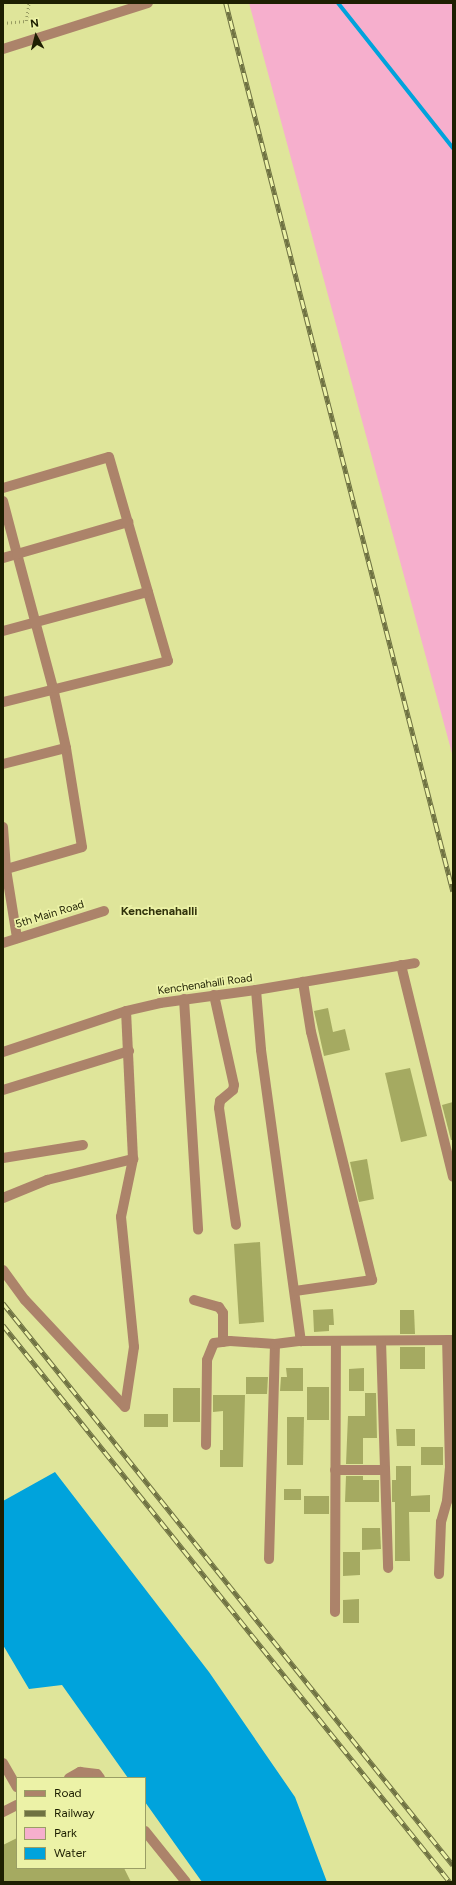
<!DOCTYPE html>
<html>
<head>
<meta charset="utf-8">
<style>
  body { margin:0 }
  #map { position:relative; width:456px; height:1885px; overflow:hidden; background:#dfe59a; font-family:Figtree,sans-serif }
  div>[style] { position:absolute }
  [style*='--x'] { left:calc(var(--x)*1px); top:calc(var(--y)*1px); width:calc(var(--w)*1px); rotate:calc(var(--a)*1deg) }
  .green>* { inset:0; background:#f6afcd }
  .water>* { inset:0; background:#00a3dc }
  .stream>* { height:4px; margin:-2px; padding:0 2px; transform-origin:2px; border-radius:2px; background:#00a3dc }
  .building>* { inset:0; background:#a5aa61 }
  .path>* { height:2.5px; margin-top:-1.25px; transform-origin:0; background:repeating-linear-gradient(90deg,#979b61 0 1px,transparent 0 4px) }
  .minor>* { height:10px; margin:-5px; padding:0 5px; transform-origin:5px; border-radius:5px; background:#ac836a }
  .rail>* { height:4.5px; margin-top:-2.25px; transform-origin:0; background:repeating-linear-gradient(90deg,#ecf2a7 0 9px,#6f7242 0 18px); box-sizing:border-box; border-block:1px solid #6f7242 }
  span { translate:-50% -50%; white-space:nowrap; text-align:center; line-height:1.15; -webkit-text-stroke:3.5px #ecf2a7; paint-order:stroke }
  .street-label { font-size:11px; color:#1e1f02 }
  .neighbourhood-label { font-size:12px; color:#31330c; font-weight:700 }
  .frame { position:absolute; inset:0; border:4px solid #1e1f02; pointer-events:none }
  .legend { position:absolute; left:16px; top:1777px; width:130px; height:92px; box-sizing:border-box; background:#ecf2a7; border:1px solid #9a9e65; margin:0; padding:5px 7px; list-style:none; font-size:12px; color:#1e1f02 }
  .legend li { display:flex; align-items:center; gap:8px; height:20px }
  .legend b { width:20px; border:1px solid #9a9e65 }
  .north { position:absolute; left:16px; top:16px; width:40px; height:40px; -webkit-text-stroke:3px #ecf2a7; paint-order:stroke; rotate:353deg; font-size:11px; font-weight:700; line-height:16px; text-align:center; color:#1e1f02 }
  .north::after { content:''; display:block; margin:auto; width:14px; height:18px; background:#1e1f02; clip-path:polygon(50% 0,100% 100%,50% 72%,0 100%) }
</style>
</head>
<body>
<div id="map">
  <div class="green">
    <div style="clip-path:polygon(249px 3px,453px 3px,453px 757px)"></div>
  </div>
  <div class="water">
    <div style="clip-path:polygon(55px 1472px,209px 1672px,295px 1797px,327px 1882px,202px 1882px,145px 1802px,145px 1778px,128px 1778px,62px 1685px,29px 1689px,3px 1645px,3px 1501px)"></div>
  </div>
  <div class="stream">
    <div style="--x:338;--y:3;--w:185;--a:51.6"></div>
  </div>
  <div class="building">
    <div style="clip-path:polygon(328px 1008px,333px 1032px,345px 1029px,350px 1050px,324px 1056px,314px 1011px)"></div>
    <div style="clip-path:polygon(410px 1068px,427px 1136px,401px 1142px,385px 1073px)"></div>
    <div style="clip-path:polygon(453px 1102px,453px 1140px,451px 1140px,442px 1105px)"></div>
    <div style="clip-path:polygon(367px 1159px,374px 1199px,359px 1202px,350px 1162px)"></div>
    <div style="clip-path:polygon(260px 1242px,264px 1322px,239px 1324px,234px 1244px)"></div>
    <div style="clip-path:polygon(333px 1309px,334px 1325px,329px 1325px,329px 1331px,314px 1332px,313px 1310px)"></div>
    <div style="clip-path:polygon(400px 1310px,414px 1310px,415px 1334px,400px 1334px)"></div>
    <div style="clip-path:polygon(425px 1347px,425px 1369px,400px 1369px,400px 1347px)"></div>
    <div style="clip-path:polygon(286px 1368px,303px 1368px,303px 1391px,280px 1391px,281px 1377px,287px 1377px)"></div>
    <div style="clip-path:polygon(364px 1368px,364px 1391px,349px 1391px,349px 1369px)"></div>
    <div style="clip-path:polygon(246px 1377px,268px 1377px,267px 1394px,246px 1394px)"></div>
    <div style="clip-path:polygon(307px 1387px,329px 1387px,329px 1420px,307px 1420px)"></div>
    <div style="clip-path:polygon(173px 1388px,200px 1388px,200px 1422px,173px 1422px)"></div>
    <div style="clip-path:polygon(365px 1393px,376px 1393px,377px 1438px,363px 1438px,363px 1464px,346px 1464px,348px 1416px,365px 1416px)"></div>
    <div style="clip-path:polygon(213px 1395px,245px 1395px,243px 1467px,220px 1467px,220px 1450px,223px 1450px,223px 1411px,213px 1412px)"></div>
    <div style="clip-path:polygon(144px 1414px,168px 1414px,168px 1427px,144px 1427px)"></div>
    <div style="clip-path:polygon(287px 1417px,304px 1417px,303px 1465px,287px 1465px)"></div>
    <div style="clip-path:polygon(396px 1429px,415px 1429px,415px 1446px,397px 1446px)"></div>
    <div style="clip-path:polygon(421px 1447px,443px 1447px,443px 1465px,421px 1465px)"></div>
    <div style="clip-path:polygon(396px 1466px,411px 1466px,411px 1496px,430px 1495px,430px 1512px,409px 1512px,410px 1561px,395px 1561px,395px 1502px,392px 1502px,392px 1480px,396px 1480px)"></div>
    <div style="clip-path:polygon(346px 1476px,363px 1476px,363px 1480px,379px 1480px,379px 1502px,345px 1502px)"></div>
    <div style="clip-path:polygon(284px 1489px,301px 1489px,301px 1500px,284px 1500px)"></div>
    <div style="clip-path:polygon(304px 1496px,329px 1496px,329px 1514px,304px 1514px)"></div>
    <div style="clip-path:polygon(362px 1528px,380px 1528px,381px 1549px,362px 1550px)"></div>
    <div style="clip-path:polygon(343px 1552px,360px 1552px,360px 1575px,343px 1576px)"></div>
    <div style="clip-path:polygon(359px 1599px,359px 1623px,343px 1623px,343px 1600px)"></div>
    <div style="clip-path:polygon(17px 1838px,17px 1868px,124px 1868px,131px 1882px,3px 1882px,3px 1845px)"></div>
  </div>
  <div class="path">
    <div style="--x:3;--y:23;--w:23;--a:-5"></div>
    <div style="--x:26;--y:21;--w:18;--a:-81"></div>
  </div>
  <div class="minor">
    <div style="--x:3;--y:49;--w:152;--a:-17.6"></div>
    <div style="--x:3;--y:488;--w:110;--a:-16.3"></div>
    <div style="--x:109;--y:457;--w:212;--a:73.9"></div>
    <div style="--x:168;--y:661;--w:170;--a:166"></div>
    <div style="--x:3;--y:501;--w:55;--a:75.2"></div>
    <div style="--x:17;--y:554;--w:15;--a:164"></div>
    <div style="--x:3;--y:631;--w:150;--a:-15.1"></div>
    <div style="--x:3;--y:764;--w:65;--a:-14.3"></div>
    <div style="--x:3;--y:827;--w:42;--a:85.9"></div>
    <div style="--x:6;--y:869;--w:70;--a:80.9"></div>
    <div style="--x:3;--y:870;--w:82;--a:-16.2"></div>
    <div style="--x:82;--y:847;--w:100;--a:-99.2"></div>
    <div style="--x:66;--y:748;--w:61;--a:-102.2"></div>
    <div style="--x:53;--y:688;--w:139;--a:-105"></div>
    <div style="--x:17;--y:554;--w:116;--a:-16.1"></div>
    <div style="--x:3;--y:943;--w:106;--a:-17.6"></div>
    <div style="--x:401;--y:965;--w:218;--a:76.2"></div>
    <div style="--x:256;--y:990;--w:60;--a:85.2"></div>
    <div style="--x:261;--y:1050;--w:294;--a:82.2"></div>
    <div style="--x:301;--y:1341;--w:152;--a:-0.4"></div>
    <div style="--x:214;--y:995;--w:92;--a:77.5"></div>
    <div style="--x:234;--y:1085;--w:5;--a:101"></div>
    <div style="--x:233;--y:1090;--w:17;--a:140"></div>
    <div style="--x:220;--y:1101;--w:7;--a:98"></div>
    <div style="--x:219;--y:1108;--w:118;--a:81.7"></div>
    <div style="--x:184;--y:999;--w:231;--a:86.5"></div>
    <div style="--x:3;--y:1052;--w:130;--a:-18.4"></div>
    <div style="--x:126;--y:1011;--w:35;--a:-13"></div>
    <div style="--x:160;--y:1003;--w:97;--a:-7.7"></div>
    <div style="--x:256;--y:990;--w:161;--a:-9.6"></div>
    <div style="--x:3;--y:1090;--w:132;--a:-17.2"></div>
    <div style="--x:3;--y:1158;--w:81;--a:-9.2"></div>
    <div style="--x:3;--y:1198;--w:48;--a:-22.2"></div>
    <div style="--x:47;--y:1180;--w:89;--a:-13.7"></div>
    <div style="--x:3;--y:1270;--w:37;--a:54"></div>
    <div style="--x:25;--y:1300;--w:146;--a:46.9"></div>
    <div style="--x:125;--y:1407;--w:61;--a:-81.5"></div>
    <div style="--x:134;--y:1347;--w:131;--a:-95.7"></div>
    <div style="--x:121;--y:1217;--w:59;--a:-78.3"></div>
    <div style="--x:133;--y:1159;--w:148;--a:-92.7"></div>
    <div style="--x:295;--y:1291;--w:78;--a:-8.1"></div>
    <div style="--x:372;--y:1280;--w:255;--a:-103.8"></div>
    <div style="--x:311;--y:1032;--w:51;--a:-99.1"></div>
    <div style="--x:194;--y:1300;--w:26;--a:16"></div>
    <div style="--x:219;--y:1307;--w:7;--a:56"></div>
    <div style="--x:223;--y:1313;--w:29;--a:90"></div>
    <div style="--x:381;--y:1341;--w:227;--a:88.2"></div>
    <div style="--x:206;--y:1445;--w:85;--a:-89.3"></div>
    <div style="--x:207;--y:1360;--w:18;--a:-68"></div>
    <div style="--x:214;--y:1343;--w:16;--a:-7"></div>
    <div style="--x:230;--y:1341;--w:45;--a:3.8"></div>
    <div style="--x:335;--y:1470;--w:50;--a:0"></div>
    <div style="--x:269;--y:1559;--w:215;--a:-88.4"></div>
    <div style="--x:275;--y:1344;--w:26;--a:-7"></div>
    <div style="--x:439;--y:1574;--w:52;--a:-87.8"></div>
    <div style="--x:441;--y:1522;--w:22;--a:-74"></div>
    <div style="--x:447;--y:1501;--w:33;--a:-85"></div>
    <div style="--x:450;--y:1468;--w:128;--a:-91.3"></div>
    <div style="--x:335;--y:1612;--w:270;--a:-89.8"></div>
    <div style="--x:3;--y:1763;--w:28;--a:60"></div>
    <div style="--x:69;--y:1778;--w:13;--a:-29"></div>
    <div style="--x:80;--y:1772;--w:17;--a:7"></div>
    <div style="--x:97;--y:1774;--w:5;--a:53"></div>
    <div style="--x:3;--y:1812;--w:16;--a:-27"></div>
    <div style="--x:145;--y:1831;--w:65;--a:51.2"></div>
  </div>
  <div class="rail">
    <div style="--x:226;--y:3;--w:917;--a:75.66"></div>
    <div style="--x:3;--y:1303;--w:720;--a:51.32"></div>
    <div style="--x:3;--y:1325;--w:714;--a:51.25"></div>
  </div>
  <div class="street-label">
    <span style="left:50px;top:915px;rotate:-17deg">5th Main Road</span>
    <span style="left:205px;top:985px;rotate:-8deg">Kenchenahalli Road</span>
  </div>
  <div class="neighbourhood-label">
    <span style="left:159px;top:912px">Kenchenahalli</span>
  </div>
  <div class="frame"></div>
  <ul class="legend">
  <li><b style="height:5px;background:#ac836a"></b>Road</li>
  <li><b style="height:5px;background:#6f7242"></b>Railway</li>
  <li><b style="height:11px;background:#f6afcd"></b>Park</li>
  <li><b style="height:11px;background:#00a3dc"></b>Water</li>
  </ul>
  <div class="north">N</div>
</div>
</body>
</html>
